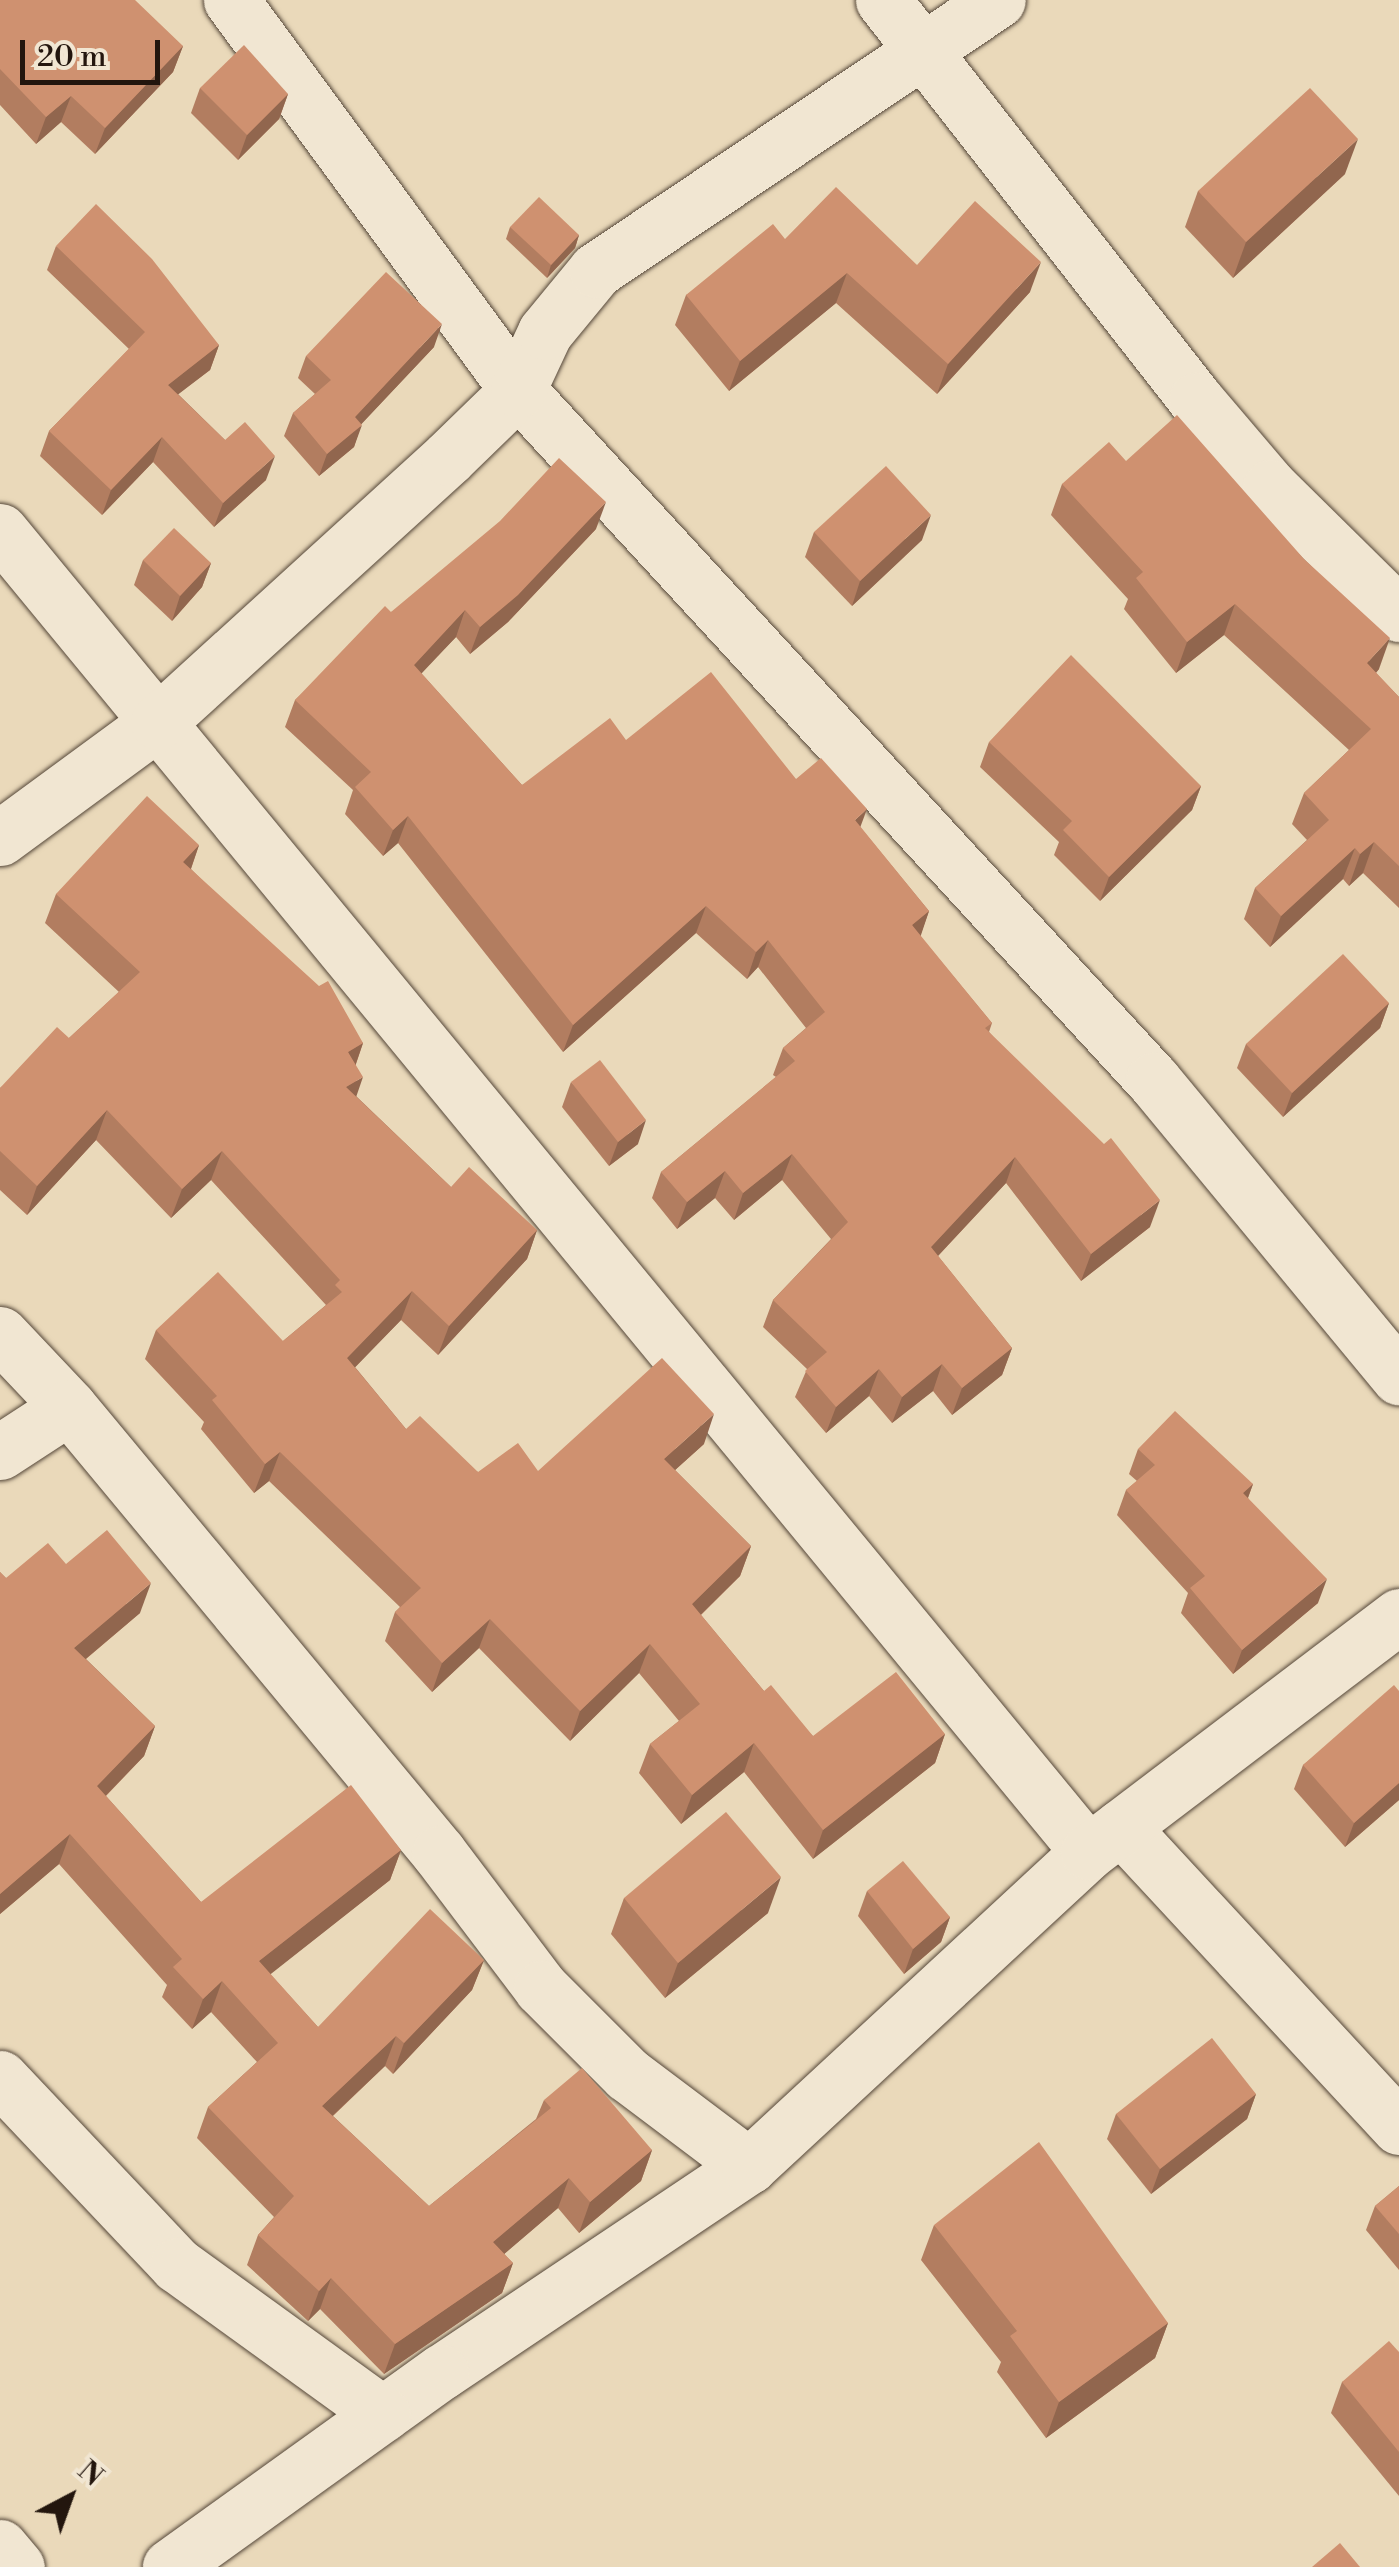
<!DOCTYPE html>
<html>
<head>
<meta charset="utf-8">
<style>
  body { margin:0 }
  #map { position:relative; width:1399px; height:2567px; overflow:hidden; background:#ead9ba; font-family:"Libre Bodoni",serif }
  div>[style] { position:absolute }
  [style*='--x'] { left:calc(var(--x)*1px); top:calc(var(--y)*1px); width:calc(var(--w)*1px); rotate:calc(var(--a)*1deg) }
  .roads { filter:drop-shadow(0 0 2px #554739) drop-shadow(0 0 2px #554739) }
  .minor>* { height:55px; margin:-27.5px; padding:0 27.5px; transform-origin:27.5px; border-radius:27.5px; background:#f1e6d2 }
  .wall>* { inset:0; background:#b27d60 }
  .shaded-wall>* { inset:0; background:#91664e }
  .building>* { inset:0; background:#cf9170 }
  span { translate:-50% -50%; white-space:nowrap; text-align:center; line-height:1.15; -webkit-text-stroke:8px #f1e6d2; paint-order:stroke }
  .north { position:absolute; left:20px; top:2447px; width:100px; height:100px; -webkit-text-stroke:8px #f1e6d2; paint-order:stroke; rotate:41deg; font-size:28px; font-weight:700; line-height:40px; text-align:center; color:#23160e }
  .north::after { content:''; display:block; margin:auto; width:35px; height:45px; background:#23160e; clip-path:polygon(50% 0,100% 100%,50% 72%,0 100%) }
  .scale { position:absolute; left:20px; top:40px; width:140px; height:45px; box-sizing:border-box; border:5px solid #23160e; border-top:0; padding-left:12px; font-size:30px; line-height:35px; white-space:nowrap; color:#23160e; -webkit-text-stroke:8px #f1e6d2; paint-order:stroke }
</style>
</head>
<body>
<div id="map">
  <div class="roads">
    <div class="minor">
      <div style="--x:231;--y:0;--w:484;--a:53.7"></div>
      <div style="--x:518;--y:390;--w:938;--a:47.38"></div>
      <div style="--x:1153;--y:1080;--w:386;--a:50.4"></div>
      <div style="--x:883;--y:0;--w:508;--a:51.96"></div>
      <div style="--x:1196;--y:400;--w:114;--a:49.6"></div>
      <div style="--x:1270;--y:487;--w:181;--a:44.6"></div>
      <div style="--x:0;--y:531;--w:1711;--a:50.52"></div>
      <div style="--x:0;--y:838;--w:196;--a:-36.3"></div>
      <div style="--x:158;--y:722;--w:392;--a:-42.3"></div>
      <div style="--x:448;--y:458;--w:98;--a:-44.2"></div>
      <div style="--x:518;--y:390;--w:64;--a:-65"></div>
      <div style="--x:545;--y:332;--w:80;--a:-50.6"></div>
      <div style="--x:596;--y:270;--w:484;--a:-33.9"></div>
      <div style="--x:0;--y:1334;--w:100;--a:46.6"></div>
      <div style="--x:69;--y:1407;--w:579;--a:50.32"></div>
      <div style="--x:439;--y:1853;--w:169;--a:52.9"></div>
      <div style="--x:541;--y:1988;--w:122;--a:45"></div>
      <div style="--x:627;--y:2074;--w:153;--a:37"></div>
      <div style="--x:749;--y:2166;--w:371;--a:146.2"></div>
      <div style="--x:441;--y:2372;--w:334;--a:144.3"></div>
      <div style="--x:0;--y:1452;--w:82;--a:-33.1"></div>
      <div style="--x:1121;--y:1827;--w:409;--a:47.2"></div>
      <div style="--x:0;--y:2078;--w:257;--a:46.6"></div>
      <div style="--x:177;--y:2265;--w:254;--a:35.9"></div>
      <div style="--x:749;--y:2166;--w:462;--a:-42.8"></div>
      <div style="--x:1088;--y:1852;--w:390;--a:-37.2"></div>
      <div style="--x:0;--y:2547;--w:26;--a:50"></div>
    </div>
  </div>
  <div class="wall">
    <div style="clip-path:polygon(0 0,183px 46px,173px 72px,95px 154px,61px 122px,36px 144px,0 105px)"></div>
    <div style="clip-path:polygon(200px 88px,288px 94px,279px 119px,238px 160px,191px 113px)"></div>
    <div style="clip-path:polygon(1345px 174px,1233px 278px,1185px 227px,1198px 191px)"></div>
    <div style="clip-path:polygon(510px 227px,579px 235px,575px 248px,547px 278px,506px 239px)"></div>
    <div style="clip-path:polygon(785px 239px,917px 265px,1030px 292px,937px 394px,836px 303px,729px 391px,675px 325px,686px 295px)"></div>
    <div style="clip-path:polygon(56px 246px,219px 345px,210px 370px,178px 394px,266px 480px,214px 527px,153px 462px,102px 515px,40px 456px,49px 431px,129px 349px,47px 270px)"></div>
    <div style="clip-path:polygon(434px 347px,361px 424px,354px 447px,319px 476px,284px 436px,293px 413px,315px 394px,298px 378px,306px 356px)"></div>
    <div style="clip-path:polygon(1126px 461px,1379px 669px,1376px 673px,1399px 697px,1399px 908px,1363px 873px,1349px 886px,1343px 879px,1270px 947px,1244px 919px,1255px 888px,1307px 840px,1292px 824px,1304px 793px,1349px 750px,1224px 635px,1176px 673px,1124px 609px,1128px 599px,1051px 515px,1062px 484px)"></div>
    <div style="clip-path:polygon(596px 529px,508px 622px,470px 654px,456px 637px,421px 673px,522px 785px,626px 740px,796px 779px,860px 827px,929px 911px,920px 936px,992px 1023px,989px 1032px,1150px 1227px,1081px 1281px,1006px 1183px,938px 1256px,1012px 1348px,1002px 1375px,952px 1415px,933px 1391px,892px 1423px,869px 1396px,826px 1433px,795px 1397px,807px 1369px,763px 1327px,773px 1300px,831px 1239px,782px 1180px,734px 1220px,715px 1198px,677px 1229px,652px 1198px,661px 1172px,776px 1077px,773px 1075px,783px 1048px,806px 1028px,758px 967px,747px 979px,696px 933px,563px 1052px,398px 843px,383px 856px,345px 814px,353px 790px,285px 727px,295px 700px,391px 612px)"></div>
    <div style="clip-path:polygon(814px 532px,922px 540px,852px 606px,805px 557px)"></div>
    <div style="clip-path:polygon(143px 560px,211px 563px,202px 587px,172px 621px,134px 585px)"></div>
    <div style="clip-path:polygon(989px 742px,1201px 786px,1192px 810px,1100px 901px,1054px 855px,1059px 842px,980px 767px)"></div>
    <div style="clip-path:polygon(199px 845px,191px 869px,363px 1043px,356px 1064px,356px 1096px,451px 1187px,537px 1230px,527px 1259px,438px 1355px,401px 1320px,355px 1367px,406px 1429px,478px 1472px,538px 1471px,704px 1444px,675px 1470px,751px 1546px,740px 1576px,701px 1615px,764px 1691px,813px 1736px,945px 1734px,935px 1763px,813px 1859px,744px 1772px,681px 1824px,639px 1773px,650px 1744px,679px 1721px,639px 1673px,570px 1741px,479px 1648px,432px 1692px,385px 1641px,395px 1612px,400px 1607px,269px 1481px,254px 1493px,201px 1429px,204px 1422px,145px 1359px,156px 1330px,283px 1341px,326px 1305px,211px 1180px,171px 1218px,96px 1140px,27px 1215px,0 1190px,0 1088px,69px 1038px,119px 992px,45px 923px,56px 894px)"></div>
    <div style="clip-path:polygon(1389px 1003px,1380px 1028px,1283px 1117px,1237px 1068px,1246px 1044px)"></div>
    <div style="clip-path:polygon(571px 1082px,638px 1144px,609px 1166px,562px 1107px)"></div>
    <div style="clip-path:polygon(1138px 1449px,1253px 1484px,1248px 1498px,1318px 1603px,1233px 1674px,1181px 1613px,1188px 1593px,1117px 1515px,1126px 1490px,1137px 1481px,1129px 1474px)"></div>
    <div style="clip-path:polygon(66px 1564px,140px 1613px,86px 1659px,155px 1726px,144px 1756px,106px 1796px,201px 1902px,401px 1850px,390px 1880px,270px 1974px,318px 2027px,484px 1960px,472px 1990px,393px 2074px,385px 2066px,333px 2116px,429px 2206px,536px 2119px,544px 2100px,652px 2150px,641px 2181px,579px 2233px,558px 2208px,504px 2254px,513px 2263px,502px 2293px,384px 2374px,320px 2309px,308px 2321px,247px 2265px,258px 2235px,274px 2217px,197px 2138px,208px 2107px,257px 2062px,211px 2012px,192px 2029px,162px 1997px,167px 1985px,59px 1864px,0 1914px,0 1572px,6px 1578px)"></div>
    <div style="clip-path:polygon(1399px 1691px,1399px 1800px,1345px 1847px,1294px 1789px,1303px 1765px)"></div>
    <div style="clip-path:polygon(867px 1891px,950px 1917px,941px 1942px,904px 1974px,858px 1916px)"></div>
    <div style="clip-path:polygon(624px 1898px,768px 1913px,665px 1998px,611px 1934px)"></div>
    <div style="clip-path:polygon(1256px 2094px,1247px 2119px,1151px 2194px,1107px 2139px,1116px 2114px)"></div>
    <div style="clip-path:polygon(1399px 2186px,1399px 2270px,1366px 2230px,1375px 2206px)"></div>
    <div style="clip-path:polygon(934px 2225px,1168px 2323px,1155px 2358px,1046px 2438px,997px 2372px,1001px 2362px,921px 2260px)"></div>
    <div style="clip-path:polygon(1399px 2352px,1399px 2496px,1331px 2413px,1342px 2382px)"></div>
  </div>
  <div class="shaded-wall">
    <div style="clip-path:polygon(183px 46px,173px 72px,95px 154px,105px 128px)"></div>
    <div style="clip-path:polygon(288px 94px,279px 119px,238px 160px,247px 135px)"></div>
    <div style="clip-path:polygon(71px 96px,61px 122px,36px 144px,46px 117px)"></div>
    <div style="clip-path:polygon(1358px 139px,1345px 174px,1233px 278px,1246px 242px)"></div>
    <div style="clip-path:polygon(579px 235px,575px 248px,547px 278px,551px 265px)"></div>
    <div style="clip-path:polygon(1041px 262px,1030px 292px,937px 394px,948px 364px)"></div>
    <div style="clip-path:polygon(847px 273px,836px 303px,729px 391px,740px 361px)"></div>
    <div style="clip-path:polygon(442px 324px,434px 347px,354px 432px,362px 425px,354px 447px,319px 476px,327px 454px,355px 417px)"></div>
    <div style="clip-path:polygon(219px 345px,210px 370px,159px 409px,168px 385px)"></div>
    <div style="clip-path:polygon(162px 437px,153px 462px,102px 515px,111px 490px)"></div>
    <div style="clip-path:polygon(275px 456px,266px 480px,214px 527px,223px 503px)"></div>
    <div style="clip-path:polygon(606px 502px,596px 529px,508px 622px,470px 654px,480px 627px)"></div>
    <div style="clip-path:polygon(931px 515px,922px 540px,852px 606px,860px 581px)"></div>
    <div style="clip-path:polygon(211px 563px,202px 587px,172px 621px,180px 596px)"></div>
    <div style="clip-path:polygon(1235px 604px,1224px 635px,1176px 673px,1187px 642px)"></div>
    <div style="clip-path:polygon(465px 610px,456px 637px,404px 692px,414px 665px)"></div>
    <div style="clip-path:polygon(1390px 638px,1379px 669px,1356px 695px,1367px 663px)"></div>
    <div style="clip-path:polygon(1201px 786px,1192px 810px,1100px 901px,1109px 877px)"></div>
    <div style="clip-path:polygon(867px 809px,857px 836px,855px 820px)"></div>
    <div style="clip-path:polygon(408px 816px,398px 843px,383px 856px,393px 830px)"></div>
    <div style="clip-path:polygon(1374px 842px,1363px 873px,1349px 886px,1360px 854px)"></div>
    <div style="clip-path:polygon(199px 845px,189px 874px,183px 862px)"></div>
    <div style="clip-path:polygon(1355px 848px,1343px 879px,1270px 947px,1281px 916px)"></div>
    <div style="clip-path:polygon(706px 906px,696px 933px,563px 1052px,573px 1025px)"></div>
    <div style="clip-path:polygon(929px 911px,920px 938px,912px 925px)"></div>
    <div style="clip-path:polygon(768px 940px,758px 967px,747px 979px,756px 952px)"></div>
    <div style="clip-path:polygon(1389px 1003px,1380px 1028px,1283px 1117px,1292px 1093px)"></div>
    <div style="clip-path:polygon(363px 1043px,353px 1072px,348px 1052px)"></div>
    <div style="clip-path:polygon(363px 1077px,353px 1106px,346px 1087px)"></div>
    <div style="clip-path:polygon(107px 1110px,96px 1140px,27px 1215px,37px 1186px)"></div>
    <div style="clip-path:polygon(646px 1120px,638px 1144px,609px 1166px,618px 1142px)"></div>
    <div style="clip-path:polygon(222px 1151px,211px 1180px,171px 1218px,182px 1189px)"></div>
    <div style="clip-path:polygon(792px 1154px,782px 1180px,734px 1220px,743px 1193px)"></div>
    <div style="clip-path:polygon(1015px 1157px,1006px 1183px,921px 1274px,931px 1247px)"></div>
    <div style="clip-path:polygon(725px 1171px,715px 1198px,677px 1229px,687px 1202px)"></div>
    <div style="clip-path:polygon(1160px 1200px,1150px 1227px,1081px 1281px,1091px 1254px)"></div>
    <div style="clip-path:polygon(537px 1230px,527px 1259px,438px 1355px,449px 1326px)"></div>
    <div style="clip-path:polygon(412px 1291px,401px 1320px,336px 1387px,347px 1358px)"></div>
    <div style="clip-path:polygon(1012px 1348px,1002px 1375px,952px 1415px,962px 1388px)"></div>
    <div style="clip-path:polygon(942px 1364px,933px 1391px,892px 1423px,902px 1397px)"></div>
    <div style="clip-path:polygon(879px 1369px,869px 1396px,826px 1433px,836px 1407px)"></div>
    <div style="clip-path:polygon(714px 1414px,704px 1444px,654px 1489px,664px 1459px)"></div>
    <div style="clip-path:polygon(280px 1452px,269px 1481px,254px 1493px,265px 1464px)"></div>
    <div style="clip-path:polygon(1253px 1484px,1244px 1508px,1243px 1493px)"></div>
    <div style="clip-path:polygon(751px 1546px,740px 1576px,681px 1634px,692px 1604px)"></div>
    <div style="clip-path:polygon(1327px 1579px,1318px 1603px,1233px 1674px,1242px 1650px)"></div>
    <div style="clip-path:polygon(151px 1583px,140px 1613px,63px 1678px,74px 1648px)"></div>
    <div style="clip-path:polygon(490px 1619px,479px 1648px,432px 1692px,442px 1663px)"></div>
    <div style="clip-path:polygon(650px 1644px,639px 1673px,570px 1741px,580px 1711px)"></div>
    <div style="clip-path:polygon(155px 1726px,144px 1756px,86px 1816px,97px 1786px)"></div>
    <div style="clip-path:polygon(945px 1734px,935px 1763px,813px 1859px,823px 1830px)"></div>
    <div style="clip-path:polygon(754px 1743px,744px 1772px,681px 1824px,692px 1795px)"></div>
    <div style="clip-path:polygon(1399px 1783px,1399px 1800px,1345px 1847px,1354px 1823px)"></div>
    <div style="clip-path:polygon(70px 1834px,59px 1864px,0 1914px,0 1894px)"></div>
    <div style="clip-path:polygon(401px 1850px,390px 1880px,248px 1992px,259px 1961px)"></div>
    <div style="clip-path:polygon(781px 1877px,768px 1913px,665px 1998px,678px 1963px)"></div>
    <div style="clip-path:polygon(950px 1917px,941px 1942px,904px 1974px,913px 1949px)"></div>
    <div style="clip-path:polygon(484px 1960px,472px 1990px,393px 2074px,404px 2043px)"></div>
    <div style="clip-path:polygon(222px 1981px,211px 2012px,192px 2029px,203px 1999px)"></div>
    <div style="clip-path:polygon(396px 2036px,385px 2066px,311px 2136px,322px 2106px)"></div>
    <div style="clip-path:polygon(1256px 2094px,1247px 2119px,1151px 2194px,1160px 2169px)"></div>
    <div style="clip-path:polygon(652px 2150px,641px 2181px,579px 2233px,590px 2202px)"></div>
    <div style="clip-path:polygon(569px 2178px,558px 2208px,482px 2273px,493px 2242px)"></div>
    <div style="clip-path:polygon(513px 2263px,502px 2293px,384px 2374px,395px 2344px)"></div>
    <div style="clip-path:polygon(331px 2278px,320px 2309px,308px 2321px,319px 2291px)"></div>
    <div style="clip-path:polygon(1168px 2323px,1155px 2358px,1046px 2438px,1059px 2402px)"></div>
  </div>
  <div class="building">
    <div style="clip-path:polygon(0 0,135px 0,183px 46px,105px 128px,71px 96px,46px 117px,0 69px)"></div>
    <div style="clip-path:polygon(244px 45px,288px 94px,247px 135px,200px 88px)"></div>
    <div style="clip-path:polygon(1310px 88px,1358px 139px,1246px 242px,1198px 191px)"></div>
    <div style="clip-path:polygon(836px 187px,917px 265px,975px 201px,1041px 262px,948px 364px,847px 273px,740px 361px,686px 295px,773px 224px,785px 239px)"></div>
    <div style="clip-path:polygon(539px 197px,579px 235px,551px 265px,510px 227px)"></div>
    <div style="clip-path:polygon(96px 204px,152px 259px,219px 345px,168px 385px,225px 440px,245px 422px,275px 456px,223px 503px,162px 437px,111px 490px,49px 431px,145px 332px,56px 246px)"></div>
    <div style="clip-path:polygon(386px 272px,442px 324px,355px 417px,362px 425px,327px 454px,293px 413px,331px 380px,306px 356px)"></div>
    <div style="clip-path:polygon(1177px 415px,1304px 559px,1390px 638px,1367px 663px,1399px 697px,1399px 866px,1374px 842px,1360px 854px,1355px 848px,1281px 916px,1255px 888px,1329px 820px,1304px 793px,1371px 729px,1235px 604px,1187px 642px,1136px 578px,1143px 572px,1062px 484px,1109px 442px,1126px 461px)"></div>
    <div style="clip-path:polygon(559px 458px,606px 502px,518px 595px,480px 627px,465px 610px,414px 665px,522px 785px,610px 718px,626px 740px,711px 672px,796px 779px,821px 758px,867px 809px,855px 820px,929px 911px,912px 925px,992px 1023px,985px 1028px,1104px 1144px,1111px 1138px,1160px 1200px,1091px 1254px,1015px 1157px,931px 1247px,1012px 1348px,962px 1388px,942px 1364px,902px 1397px,879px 1369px,836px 1407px,805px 1371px,827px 1352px,773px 1300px,848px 1222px,792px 1154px,743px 1193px,725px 1171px,687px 1202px,661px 1172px,795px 1061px,783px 1048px,825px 1012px,768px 940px,756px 952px,706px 906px,573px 1025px,408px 816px,393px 830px,355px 787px,371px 772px,295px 700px,385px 606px,391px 612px,500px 521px)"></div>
    <div style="clip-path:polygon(886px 466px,931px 515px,860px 581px,814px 532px)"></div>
    <div style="clip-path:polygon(174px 528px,211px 563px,180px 596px,143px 560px)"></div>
    <div style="clip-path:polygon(1071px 655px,1201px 786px,1109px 877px,1063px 830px,1072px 821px,989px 742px)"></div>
    <div style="clip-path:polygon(147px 796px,199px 845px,183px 862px,319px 986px,328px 981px,363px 1043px,348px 1052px,363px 1077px,346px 1087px,451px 1187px,469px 1167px,537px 1230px,449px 1326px,412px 1291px,347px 1358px,406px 1429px,420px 1416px,478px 1472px,518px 1443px,538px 1471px,662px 1358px,714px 1414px,664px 1459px,751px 1546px,692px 1604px,764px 1691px,771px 1685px,813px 1736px,896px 1672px,945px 1734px,823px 1830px,754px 1743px,692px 1795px,650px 1744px,700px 1704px,650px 1644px,580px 1711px,490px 1619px,442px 1663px,395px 1612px,421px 1588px,280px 1452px,265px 1464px,212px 1400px,217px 1396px,156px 1330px,218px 1272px,283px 1341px,342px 1292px,335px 1285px,340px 1280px,222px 1151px,182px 1189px,107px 1110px,37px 1186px,0 1151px,0 1088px,57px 1027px,69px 1038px,140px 972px,56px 894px)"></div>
    <div style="clip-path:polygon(1343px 954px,1389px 1003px,1292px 1093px,1246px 1044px)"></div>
    <div style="clip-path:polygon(600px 1060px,646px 1120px,618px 1142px,571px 1082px)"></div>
    <div style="clip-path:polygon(1175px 1411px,1253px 1484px,1243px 1493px,1327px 1579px,1242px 1650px,1190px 1588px,1205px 1576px,1126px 1490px,1155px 1465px,1138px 1449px)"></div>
    <div style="clip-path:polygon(107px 1530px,151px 1583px,74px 1648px,155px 1726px,97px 1786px,201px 1902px,351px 1785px,401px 1850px,259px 1961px,318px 2027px,430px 1909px,484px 1960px,404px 2043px,396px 2036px,322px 2106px,429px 2206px,551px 2108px,544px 2100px,582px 2068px,652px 2150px,590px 2202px,569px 2178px,493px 2242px,513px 2263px,395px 2344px,331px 2278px,319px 2291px,258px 2235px,294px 2196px,208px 2107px,278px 2043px,222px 1981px,203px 1999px,173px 1967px,182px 1959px,70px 1834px,0 1894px,0 1572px,6px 1578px,48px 1543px,66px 1564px)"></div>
    <div style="clip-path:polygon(1394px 1685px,1399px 1691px,1399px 1783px,1354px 1823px,1303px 1765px)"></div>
    <div style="clip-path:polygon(726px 1812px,781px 1877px,678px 1963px,624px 1898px)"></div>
    <div style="clip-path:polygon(903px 1861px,950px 1917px,913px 1949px,867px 1891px)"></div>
    <div style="clip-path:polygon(1212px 2038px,1256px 2094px,1160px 2169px,1116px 2114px)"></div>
    <div style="clip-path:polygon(1039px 2142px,1168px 2323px,1059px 2402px,1010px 2336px,1017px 2331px,934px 2225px)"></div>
    <div style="clip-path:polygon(1399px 2186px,1399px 2234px,1375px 2206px)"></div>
    <div style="clip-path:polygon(1389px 2341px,1399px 2352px,1399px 2452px,1342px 2382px)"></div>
    <div style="clip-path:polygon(1340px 2543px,1360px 2567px,1312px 2567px)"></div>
  </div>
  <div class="north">N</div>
  <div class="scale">20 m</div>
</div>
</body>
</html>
